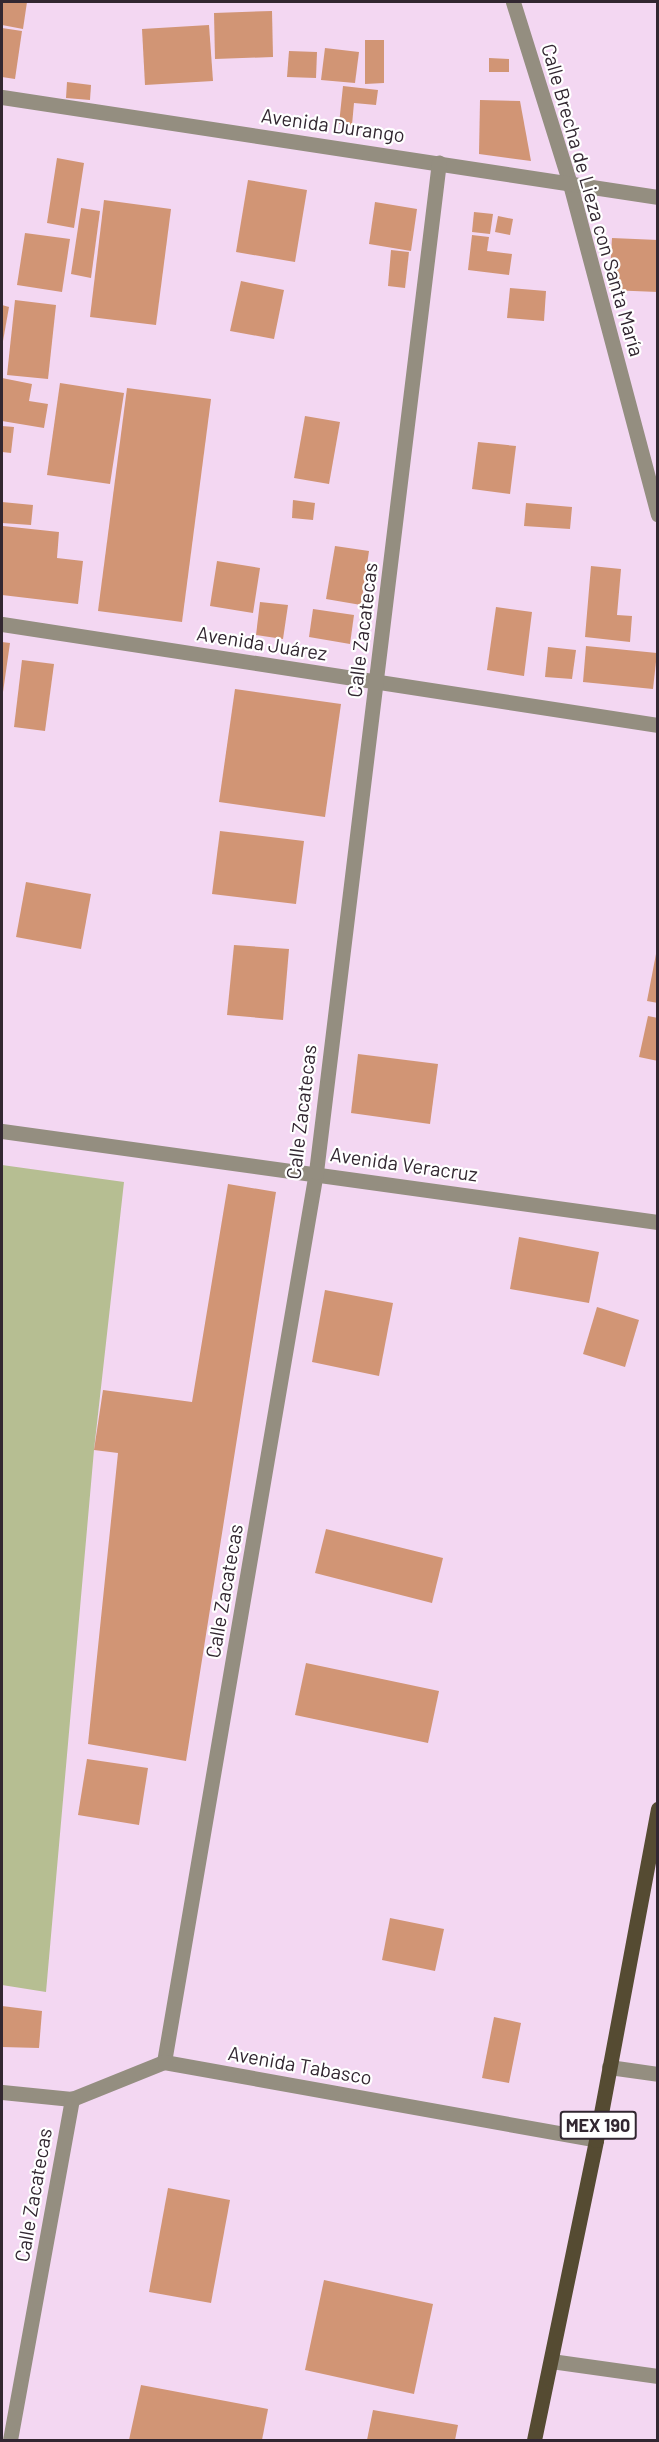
<!DOCTYPE html>
<html>
<head>
<meta charset="utf-8">
<style>
  body { margin:0 }
  #map { position:relative; width:659px; height:2442px; overflow:hidden; background:#f3d7f2; font-family:Barlow,sans-serif }
  div>[style] { position:absolute }
  [style*='--x'] { left:calc(var(--x)*1px); top:calc(var(--y)*1px); width:calc(var(--w)*1px); rotate:calc(var(--a)*1deg) }
  .green>* { inset:0; background:#b6be92 }
  .building>* { inset:0; background:#d19575 }
  .minor>* { height:15px; margin:-7.5px; padding:0 7.5px; transform-origin:7.5px; border-radius:7.5px; background:#948e80 }
  .major>* { height:15px; margin:-7.5px; padding:0 7.5px; transform-origin:7.5px; border-radius:7.5px; background:#554b32 }
  span { translate:-50% -50%; white-space:nowrap; text-align:center; line-height:1.15; -webkit-text-stroke:4.5px #fff; paint-order:stroke }
  .shield-label span { padding:2px 4px; background:#fff; border:2px solid; border-radius:4px; -webkit-text-stroke-width:0 }
  .shield-label { font-size:18px; color:#322731; font-weight:700 }
  .street-label { font-size:20px; color:#322731 }
  .frame { position:absolute; inset:0; border:3px solid #322731; pointer-events:none }
</style>
</head>
<body>
<div id="map">
  <div class="green">
    <div style="clip-path:polygon(2px 1165px,124px 1182px,94px 1450px,46px 1992px,2px 1985px)"></div>
  </div>
  <div class="building">
    <div style="clip-path:polygon(2px 2px,27px 2px,23px 29px,2px 25px)"></div>
    <div style="clip-path:polygon(272px 11px,273px 57px,215px 59px,214px 13px)"></div>
    <div style="clip-path:polygon(209px 25px,213px 81px,145px 85px,142px 29px)"></div>
    <div style="clip-path:polygon(2px 28px,22px 31px,15px 79px,2px 77px)"></div>
    <div style="clip-path:polygon(365px 40px,384px 40px,384px 83px,365px 84px)"></div>
    <div style="clip-path:polygon(325px 48px,359px 52px,355px 83px,321px 80px)"></div>
    <div style="clip-path:polygon(289px 51px,317px 52px,316px 78px,287px 77px)"></div>
    <div style="clip-path:polygon(489px 58px,509px 59px,509px 72px,489px 72px)"></div>
    <div style="clip-path:polygon(67px 82px,91px 85px,90px 100px,66px 98px)"></div>
    <div style="clip-path:polygon(343px 86px,378px 90px,376px 105px,354px 103px,352px 125px,339px 124px)"></div>
    <div style="clip-path:polygon(480px 100px,520px 101px,531px 161px,479px 154px)"></div>
    <div style="clip-path:polygon(57px 158px,84px 163px,74px 228px,47px 223px)"></div>
    <div style="clip-path:polygon(248px 180px,307px 190px,295px 262px,236px 252px)"></div>
    <div style="clip-path:polygon(104px 200px,171px 209px,156px 325px,90px 317px)"></div>
    <div style="clip-path:polygon(375px 202px,417px 209px,411px 251px,369px 244px)"></div>
    <div style="clip-path:polygon(81px 208px,100px 211px,91px 278px,71px 274px)"></div>
    <div style="clip-path:polygon(474px 212px,493px 214px,490px 234px,472px 232px)"></div>
    <div style="clip-path:polygon(498px 216px,513px 219px,510px 235px,495px 232px)"></div>
    <div style="clip-path:polygon(25px 233px,70px 239px,62px 292px,17px 285px)"></div>
    <div style="clip-path:polygon(472px 235px,489px 237px,487px 251px,512px 254px,509px 275px,468px 270px)"></div>
    <div style="clip-path:polygon(612px 238px,658px 240px,658px 292px,609px 290px)"></div>
    <div style="clip-path:polygon(391px 250px,409px 252px,405px 288px,388px 286px)"></div>
    <div style="clip-path:polygon(241px 281px,284px 290px,274px 339px,230px 331px)"></div>
    <div style="clip-path:polygon(510px 288px,546px 291px,544px 321px,507px 318px)"></div>
    <div style="clip-path:polygon(15px 300px,56px 305px,48px 379px,7px 375px)"></div>
    <div style="clip-path:polygon(2px 305px,9px 307px,3px 341px,2px 340px)"></div>
    <div style="clip-path:polygon(2px 378px,32px 384px,29px 401px,48px 404px,44px 428px,2px 421px)"></div>
    <div style="clip-path:polygon(60px 383px,124px 393px,110px 484px,47px 475px)"></div>
    <div style="clip-path:polygon(127px 388px,211px 399px,182px 622px,98px 611px)"></div>
    <div style="clip-path:polygon(305px 416px,340px 422px,329px 484px,294px 478px)"></div>
    <div style="clip-path:polygon(2px 426px,14px 427px,11px 453px,2px 452px)"></div>
    <div style="clip-path:polygon(478px 442px,516px 446px,510px 494px,472px 489px)"></div>
    <div style="clip-path:polygon(293px 500px,315px 503px,313px 520px,292px 518px)"></div>
    <div style="clip-path:polygon(2px 502px,33px 505px,31px 525px,2px 523px)"></div>
    <div style="clip-path:polygon(526px 503px,572px 507px,570px 529px,524px 526px)"></div>
    <div style="clip-path:polygon(3px 526px,59px 532px,57px 558px,83px 561px,78px 604px,2px 595px)"></div>
    <div style="clip-path:polygon(335px 546px,369px 551px,361px 605px,326px 599px)"></div>
    <div style="clip-path:polygon(217px 561px,260px 568px,253px 613px,210px 606px)"></div>
    <div style="clip-path:polygon(591px 566px,621px 569px,617px 615px,632px 616px,630px 642px,585px 637px)"></div>
    <div style="clip-path:polygon(260px 602px,288px 605px,283px 639px,256px 635px)"></div>
    <div style="clip-path:polygon(496px 607px,532px 612px,524px 676px,487px 670px)"></div>
    <div style="clip-path:polygon(313px 609px,354px 615px,350px 644px,309px 637px)"></div>
    <div style="clip-path:polygon(2px 642px,10px 643px,3px 692px,2px 692px)"></div>
    <div style="clip-path:polygon(586px 646px,657px 653px,653px 689px,583px 682px)"></div>
    <div style="clip-path:polygon(548px 647px,576px 650px,572px 679px,545px 677px)"></div>
    <div style="clip-path:polygon(22px 660px,54px 664px,45px 731px,14px 727px)"></div>
    <div style="clip-path:polygon(235px 689px,341px 704px,325px 817px,219px 802px)"></div>
    <div style="clip-path:polygon(220px 831px,304px 841px,296px 904px,212px 894px)"></div>
    <div style="clip-path:polygon(26px 882px,91px 894px,81px 949px,16px 937px)"></div>
    <div style="clip-path:polygon(234px 945px,289px 949px,283px 1020px,227px 1015px)"></div>
    <div style="clip-path:polygon(656px 954px,658px 954px,658px 1003px,647px 1001px)"></div>
    <div style="clip-path:polygon(648px 1016px,658px 1018px,658px 1061px,639px 1057px)"></div>
    <div style="clip-path:polygon(358px 1054px,438px 1064px,430px 1124px,351px 1113px)"></div>
    <div style="clip-path:polygon(228px 1184px,276px 1192px,186px 1761px,88px 1744px,118px 1453px,94px 1450px,103px 1390px,192px 1402px)"></div>
    <div style="clip-path:polygon(519px 1237px,599px 1252px,589px 1303px,510px 1289px)"></div>
    <div style="clip-path:polygon(325px 1290px,393px 1303px,379px 1376px,312px 1362px)"></div>
    <div style="clip-path:polygon(597px 1307px,639px 1320px,625px 1367px,583px 1354px)"></div>
    <div style="clip-path:polygon(326px 1529px,443px 1558px,432px 1603px,315px 1573px)"></div>
    <div style="clip-path:polygon(306px 1663px,439px 1691px,428px 1743px,295px 1715px)"></div>
    <div style="clip-path:polygon(87px 1759px,148px 1768px,139px 1825px,78px 1815px)"></div>
    <div style="clip-path:polygon(390px 1918px,444px 1929px,435px 1971px,382px 1960px)"></div>
    <div style="clip-path:polygon(2px 2006px,42px 2011px,39px 2048px,2px 2047px)"></div>
    <div style="clip-path:polygon(494px 2017px,521px 2023px,509px 2083px,482px 2078px)"></div>
    <div style="clip-path:polygon(168px 2188px,230px 2200px,211px 2303px,149px 2292px)"></div>
    <div style="clip-path:polygon(324px 2280px,433px 2304px,414px 2394px,305px 2370px)"></div>
    <div style="clip-path:polygon(141px 2385px,268px 2409px,262px 2440px,129px 2440px)"></div>
    <div style="clip-path:polygon(373px 2410px,458px 2425px,455px 2440px,367px 2440px)"></div>
  </div>
  <div class="minor">
    <div style="--x:513;--y:2;--w:191;--a:72.6"></div>
    <div style="--x:570;--y:184;--w:342;--a:75.1"></div>
    <div style="--x:2;--y:97;--w:664;--a:8.67"></div>
    <div style="--x:2;--y:624;--w:664;--a:8.75"></div>
    <div style="--x:2;--y:1131;--w:662;--a:7.9"></div>
    <div style="--x:164;--y:2062;--w:903;--a:-80.31"></div>
    <div style="--x:316;--y:1172;--w:1017;--a:-83.06"></div>
    <div style="--x:609;--y:2067;--w:49;--a:8.1"></div>
    <div style="--x:2;--y:2092;--w:70;--a:5.7"></div>
    <div style="--x:72;--y:2099;--w:99;--a:-21.9"></div>
    <div style="--x:164;--y:2062;--w:439;--a:10.2"></div>
    <div style="--x:551;--y:2361;--w:108;--a:8"></div>
    <div style="--x:10;--y:2440;--w:347;--a:-79.7"></div>
  </div>
  <div class="major">
    <div style="--x:534;--y:2440;--w:306;--a:-78.3"></div>
    <div style="--x:596;--y:2140;--w:337;--a:-79.4"></div>
  </div>
  <div class="shield-label">
    <span style="left:598px;top:2125px">MEX 190</span>
  </div>
  <div class="street-label">
    <span style="left:333px;top:125px;rotate:8deg">Avenida Durango</span>
    <span style="left:593px;top:200px;rotate:74deg">Calle Brecha de Lieza con Santa María</span>
    <span style="left:362px;top:630px;rotate:-83deg">Calle Zacatecas</span>
    <span style="left:262px;top:643px;rotate:9deg">Avenida Juárez</span>
    <span style="left:301px;top:1112px;rotate:-83deg">Calle Zacatecas</span>
    <span style="left:404px;top:1164px;rotate:8deg">Avenida Veracruz</span>
    <span style="left:224px;top:1591px;rotate:-80deg">Calle Zacatecas</span>
    <span style="left:300px;top:2065px;rotate:10deg">Avenida Tabasco</span>
    <span style="left:33px;top:2195px;rotate:-80deg">Calle Zacatecas</span>
  </div>
  <div class="frame"></div>
</div>
</body>
</html>
